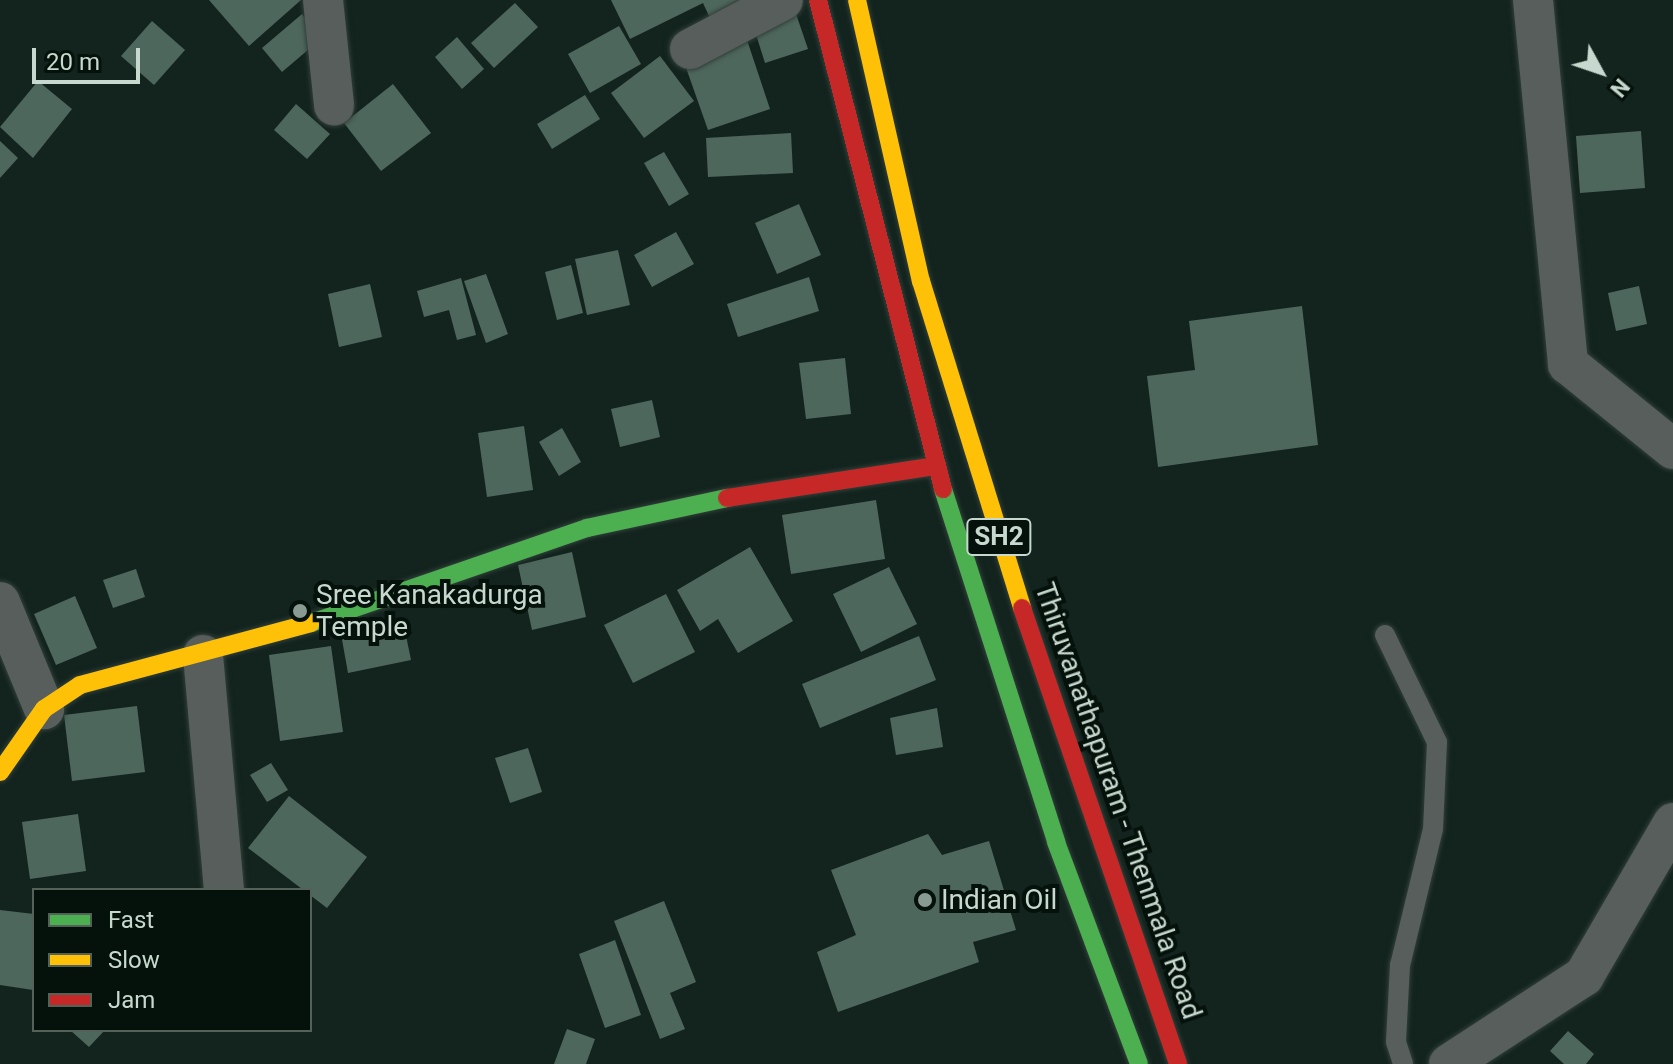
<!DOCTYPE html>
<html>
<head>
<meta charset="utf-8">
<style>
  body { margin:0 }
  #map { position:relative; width:1673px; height:1064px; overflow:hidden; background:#13241e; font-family:Roboto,sans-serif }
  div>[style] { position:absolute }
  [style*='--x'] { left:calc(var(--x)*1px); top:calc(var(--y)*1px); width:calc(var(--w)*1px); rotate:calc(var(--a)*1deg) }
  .building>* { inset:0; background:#4e675d }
  .roads { filter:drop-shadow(0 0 2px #313f39) drop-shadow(0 0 2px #313f39) }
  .lane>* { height:20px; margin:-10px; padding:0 10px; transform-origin:10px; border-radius:10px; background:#585e5b }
  .street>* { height:40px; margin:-20px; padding:0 20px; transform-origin:20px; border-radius:20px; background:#585e5b }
  .fast>* { height:18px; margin:-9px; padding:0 9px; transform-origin:9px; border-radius:9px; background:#4caf50 }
  .slow>* { height:18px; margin:-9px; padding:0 9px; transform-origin:9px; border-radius:9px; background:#ffc107 }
  .jam>* { height:18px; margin:-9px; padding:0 9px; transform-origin:9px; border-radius:9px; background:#c62828 }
  .dots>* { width:22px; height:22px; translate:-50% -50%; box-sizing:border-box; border:4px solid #05110b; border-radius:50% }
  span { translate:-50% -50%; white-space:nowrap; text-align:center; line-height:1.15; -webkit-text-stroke:8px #05110b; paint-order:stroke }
  .shield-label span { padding:2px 6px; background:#05110b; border:2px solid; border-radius:6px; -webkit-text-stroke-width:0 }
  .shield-label { font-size:26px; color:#c7d9cf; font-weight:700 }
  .poi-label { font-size:28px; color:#c7d9cf }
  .left { translate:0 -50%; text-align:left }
  .street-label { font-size:28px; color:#c7d9cf }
  .legend { position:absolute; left:32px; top:888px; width:280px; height:144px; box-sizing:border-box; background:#05110b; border:2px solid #536159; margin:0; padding:10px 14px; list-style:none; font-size:24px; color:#c7d9cf }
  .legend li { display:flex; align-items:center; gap:16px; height:40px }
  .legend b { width:40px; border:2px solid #536159 }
  .north { position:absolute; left:1561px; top:32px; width:80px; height:80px; -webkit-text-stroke:6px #05110b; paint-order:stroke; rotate:130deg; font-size:22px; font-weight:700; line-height:32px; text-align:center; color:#c7d9cf }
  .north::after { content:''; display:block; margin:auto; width:28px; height:36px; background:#c7d9cf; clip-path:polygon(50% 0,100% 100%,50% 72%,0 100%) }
  .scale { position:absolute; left:32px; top:48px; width:108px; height:36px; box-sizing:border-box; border:4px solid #c7d9cf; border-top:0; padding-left:10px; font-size:24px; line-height:28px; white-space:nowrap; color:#c7d9cf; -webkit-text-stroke:6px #05110b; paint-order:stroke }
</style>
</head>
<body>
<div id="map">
  <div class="building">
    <div style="clip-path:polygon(209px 0,301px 0,249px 46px)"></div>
    <div style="clip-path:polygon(611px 0,769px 0,714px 27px,703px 3px,630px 39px)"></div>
    <div style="clip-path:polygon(515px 3px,538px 27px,494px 68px,471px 43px)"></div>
    <div style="clip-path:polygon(794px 8px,808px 49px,765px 63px,752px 22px)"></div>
    <div style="clip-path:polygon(302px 14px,322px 38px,282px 72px,262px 48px)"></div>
    <div style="clip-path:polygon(152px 21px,185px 50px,154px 85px,121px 56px)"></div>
    <div style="clip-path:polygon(619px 26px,641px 64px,590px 93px,568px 54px)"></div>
    <div style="clip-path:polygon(457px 37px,484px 69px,462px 89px,435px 57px)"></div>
    <div style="clip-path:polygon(747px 40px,770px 109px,708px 130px,684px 62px)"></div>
    <div style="clip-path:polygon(660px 56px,694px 101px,644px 138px,611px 93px)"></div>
    <div style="clip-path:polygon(38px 81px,72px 109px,33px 158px,0 127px)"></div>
    <div style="clip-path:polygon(393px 84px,431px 133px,381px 171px,344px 123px)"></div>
    <div style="clip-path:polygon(585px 95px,600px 119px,552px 149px,537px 124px)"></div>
    <div style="clip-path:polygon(296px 104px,330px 134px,307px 159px,274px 130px)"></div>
    <div style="clip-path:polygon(1641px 131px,1645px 188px,1580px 193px,1576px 136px)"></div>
    <div style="clip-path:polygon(791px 133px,793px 173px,708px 177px,706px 138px)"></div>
    <div style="clip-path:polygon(0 141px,18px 158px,0 178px)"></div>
    <div style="clip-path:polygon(664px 152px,689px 194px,669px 206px,644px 163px)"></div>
    <div style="clip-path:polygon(799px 204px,821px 255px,777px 274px,755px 223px)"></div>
    <div style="clip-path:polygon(676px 232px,694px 264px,652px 287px,634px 255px)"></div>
    <div style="clip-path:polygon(618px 250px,630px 305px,587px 315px,575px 259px)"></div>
    <div style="clip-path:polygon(571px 265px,583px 313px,557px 320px,545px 272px)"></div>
    <div style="clip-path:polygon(486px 274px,508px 334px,486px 343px,464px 281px)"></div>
    <div style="clip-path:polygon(809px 277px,819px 311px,738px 337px,727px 304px)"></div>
    <div style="clip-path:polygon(461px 278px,476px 335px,457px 340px,449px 310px,424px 317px,417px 291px)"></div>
    <div style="clip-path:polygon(370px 284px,382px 337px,339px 347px,328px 294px)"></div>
    <div style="clip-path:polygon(1639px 286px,1647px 324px,1616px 331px,1608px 293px)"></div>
    <div style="clip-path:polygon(1302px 306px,1318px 445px,1158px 467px,1147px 376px,1195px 370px,1189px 321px)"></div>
    <div style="clip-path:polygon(845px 358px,851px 414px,806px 419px,799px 363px)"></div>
    <div style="clip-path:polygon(652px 400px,660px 437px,620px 447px,611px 409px)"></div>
    <div style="clip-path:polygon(524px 426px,533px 490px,487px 497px,478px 433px)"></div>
    <div style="clip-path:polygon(562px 428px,581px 462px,559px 476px,539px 442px)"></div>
    <div style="clip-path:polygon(876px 500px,885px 559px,791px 574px,782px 515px)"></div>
    <div style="clip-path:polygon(750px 547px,793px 621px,738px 653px,718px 619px,700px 631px,677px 590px)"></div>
    <div style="clip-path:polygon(572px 552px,586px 617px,532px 630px,518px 565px)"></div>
    <div style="clip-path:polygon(889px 567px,917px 624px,861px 652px,833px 594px)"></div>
    <div style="clip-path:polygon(136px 569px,145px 597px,113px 608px,103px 580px)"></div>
    <div style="clip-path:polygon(666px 594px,695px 652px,633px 683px,604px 625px)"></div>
    <div style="clip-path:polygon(75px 596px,97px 648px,56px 665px,34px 614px)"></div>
    <div style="clip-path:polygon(403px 621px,411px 660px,348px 673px,341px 634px)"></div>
    <div style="clip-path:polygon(919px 636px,936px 680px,820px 728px,802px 684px)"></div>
    <div style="clip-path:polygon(331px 646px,343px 732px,280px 741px,269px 655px)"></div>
    <div style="clip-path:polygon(137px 706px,145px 772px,72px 781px,64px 715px)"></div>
    <div style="clip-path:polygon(937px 708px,943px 747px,896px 755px,890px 718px)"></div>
    <div style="clip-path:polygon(528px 748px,542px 792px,510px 803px,495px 758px)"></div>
    <div style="clip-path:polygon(271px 763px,288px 790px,267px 802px,250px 775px)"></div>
    <div style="clip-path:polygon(289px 796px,367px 857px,327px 908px,248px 848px)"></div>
    <div style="clip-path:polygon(78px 814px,86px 871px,30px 879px,22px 822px)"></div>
    <div style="clip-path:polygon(928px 834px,942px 855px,989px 841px,1016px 930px,973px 942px,979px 962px,838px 1012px,817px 952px,856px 935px,831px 870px)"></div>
    <div style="clip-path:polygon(664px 901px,696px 982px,670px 993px,685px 1029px,660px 1039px,614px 921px)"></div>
    <div style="clip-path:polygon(0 910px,34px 914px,33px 990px,0 985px)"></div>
    <div style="clip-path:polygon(615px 940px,641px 1015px,605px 1028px,579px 954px)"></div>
    <div style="clip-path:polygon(567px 1029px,595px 1039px,586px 1064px,554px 1064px)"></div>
    <div style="clip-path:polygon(70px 1030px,105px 1030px,89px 1047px)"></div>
    <div style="clip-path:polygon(1568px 1031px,1594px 1054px,1586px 1064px,1564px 1064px,1550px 1051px)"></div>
  </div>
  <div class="roads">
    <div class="lane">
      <div style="--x:1385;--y:635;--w:119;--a:64.1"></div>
      <div style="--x:1437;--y:742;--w:87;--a:92.6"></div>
      <div style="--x:1433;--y:829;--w:140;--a:103.6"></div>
      <div style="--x:1400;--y:965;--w:77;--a:93"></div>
      <div style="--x:1396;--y:1042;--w:23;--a:72"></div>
    </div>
    <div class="street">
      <div style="--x:323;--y:0;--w:106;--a:84"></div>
      <div style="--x:1533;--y:0;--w:366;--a:84.5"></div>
      <div style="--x:1568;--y:364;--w:135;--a:39"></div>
      <div style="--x:690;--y:49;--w:105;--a:-27.8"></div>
      <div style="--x:0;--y:602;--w:116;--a:67.6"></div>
      <div style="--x:203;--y:655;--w:236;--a:84.9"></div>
      <div style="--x:1449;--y:1064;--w:161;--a:-33.1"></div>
      <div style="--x:1584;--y:976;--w:177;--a:-59.8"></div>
    </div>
    <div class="fast">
      <div style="--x:943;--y:489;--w:371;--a:72.2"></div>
      <div style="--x:1056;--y:842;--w:237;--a:69.5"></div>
      <div style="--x:311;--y:623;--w:292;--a:-19"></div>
      <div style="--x:587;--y:528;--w:143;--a:-12.1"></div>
    </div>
    <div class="slow">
      <div style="--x:857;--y:0;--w:288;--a:77.2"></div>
      <div style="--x:921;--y:281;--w:342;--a:72.8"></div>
      <div style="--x:0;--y:772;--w:77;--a:-55.1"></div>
      <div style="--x:44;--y:709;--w:43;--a:-33.7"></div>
      <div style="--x:80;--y:685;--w:239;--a:-15"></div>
    </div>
    <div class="jam">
      <div style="--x:818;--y:0;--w:505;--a:75.66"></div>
      <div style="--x:727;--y:498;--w:211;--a:-8.7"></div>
      <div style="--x:1022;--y:608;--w:482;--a:71.1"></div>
    </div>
  </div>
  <div class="dots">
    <div style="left:300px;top:611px;background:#889a91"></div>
    <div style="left:925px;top:900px;background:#889a91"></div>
  </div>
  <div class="shield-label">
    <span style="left:999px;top:537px">SH2</span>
  </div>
  <div class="poi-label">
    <span class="left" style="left:316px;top:611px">Sree Kanakadurga<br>Temple</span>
    <span class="left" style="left:941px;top:900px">Indian Oil</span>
  </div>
  <div class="street-label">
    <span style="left:1118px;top:801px;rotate:71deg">Thiruvanathapuram - Thenmala Road</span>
  </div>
  <ul class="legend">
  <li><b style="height:10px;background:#4caf50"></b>Fast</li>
  <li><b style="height:10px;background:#ffc107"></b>Slow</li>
  <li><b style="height:10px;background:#c62828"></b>Jam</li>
  </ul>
  <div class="north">N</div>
  <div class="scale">20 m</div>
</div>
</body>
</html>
